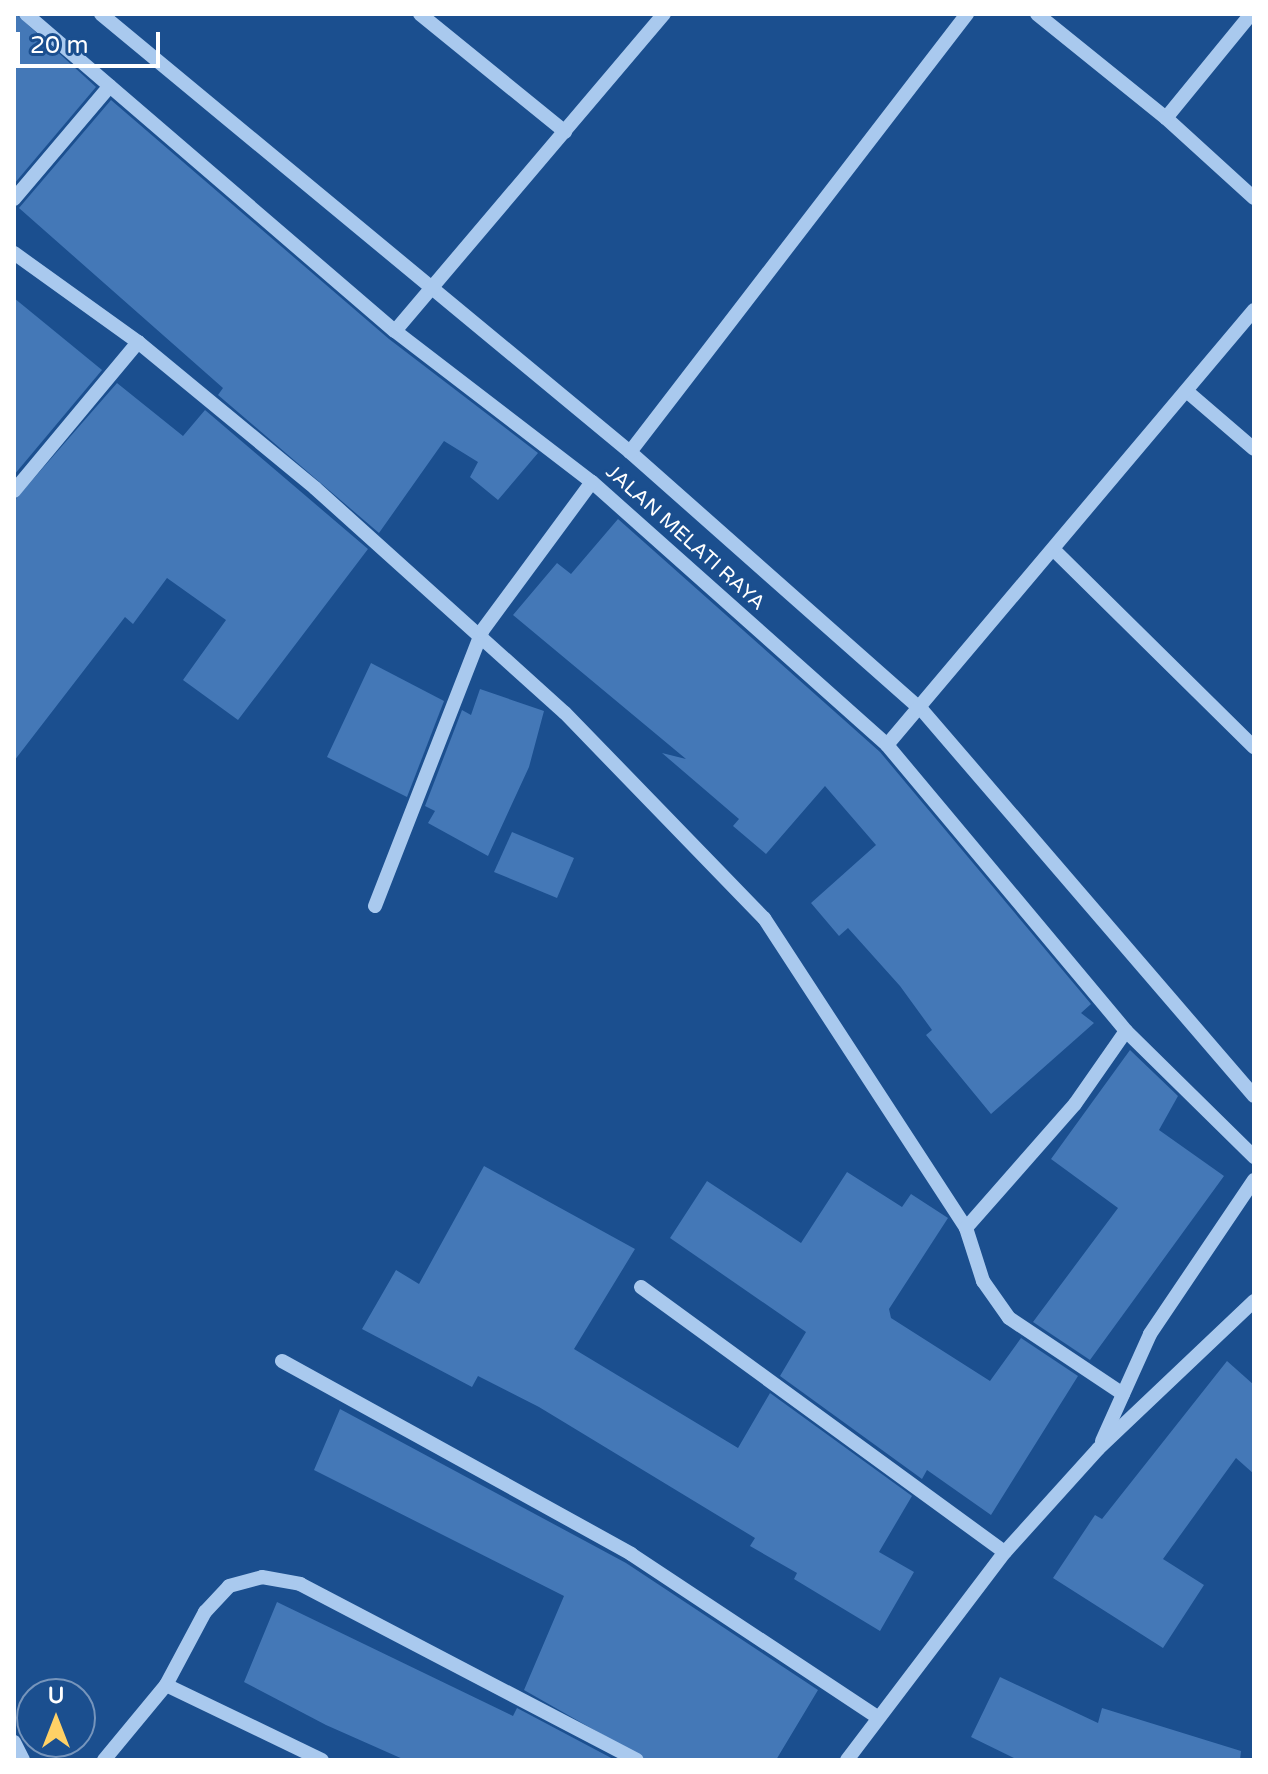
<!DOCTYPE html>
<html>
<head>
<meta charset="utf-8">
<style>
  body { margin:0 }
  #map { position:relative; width:1268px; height:1774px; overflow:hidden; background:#1b4f8f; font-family:"Varela Round",sans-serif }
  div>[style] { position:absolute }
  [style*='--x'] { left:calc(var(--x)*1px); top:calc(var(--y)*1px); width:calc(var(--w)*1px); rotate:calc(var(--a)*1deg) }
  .building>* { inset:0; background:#4478b7 }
  .minor>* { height:14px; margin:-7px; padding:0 7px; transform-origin:7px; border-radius:7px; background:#a9c9ee }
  span { translate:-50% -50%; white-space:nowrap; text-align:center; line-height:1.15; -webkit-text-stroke:6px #1b4f8f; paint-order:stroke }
  .street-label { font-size:20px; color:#fff }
  .frame { position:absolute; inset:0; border:16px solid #fff; pointer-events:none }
  .north { position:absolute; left:16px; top:1678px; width:80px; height:80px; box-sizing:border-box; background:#1b4f8f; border:2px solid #7695bc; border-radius:50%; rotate:0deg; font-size:22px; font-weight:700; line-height:32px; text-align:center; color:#fff }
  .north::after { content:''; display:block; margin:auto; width:28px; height:36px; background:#ffd166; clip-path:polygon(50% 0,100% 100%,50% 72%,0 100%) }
  .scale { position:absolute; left:16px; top:32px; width:144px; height:36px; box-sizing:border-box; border:4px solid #fff; border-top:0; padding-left:10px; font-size:24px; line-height:28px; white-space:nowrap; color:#fff; -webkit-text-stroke:6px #1b4f8f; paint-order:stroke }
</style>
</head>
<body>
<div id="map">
  <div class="building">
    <div style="clip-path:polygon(16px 14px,96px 87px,14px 184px,14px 14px)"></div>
    <div style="clip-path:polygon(111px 100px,389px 339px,538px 453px,498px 500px,470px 477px,478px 462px,444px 441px,379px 533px,218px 395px,223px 388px,19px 208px)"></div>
    <div style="clip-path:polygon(14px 298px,102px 370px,14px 475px)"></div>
    <div style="clip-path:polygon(117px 383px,183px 436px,205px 410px,368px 549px,238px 720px,183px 680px,226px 620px,167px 578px,133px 624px,125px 617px,14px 761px,14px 501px)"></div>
    <div style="clip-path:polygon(618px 519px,880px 752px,1091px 1004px,1081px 1013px,1094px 1023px,991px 1114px,926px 1035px,932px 1030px,900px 986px,848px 928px,839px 936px,811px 903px,876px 845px,825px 786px,766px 854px,733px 826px,739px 819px,662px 753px,686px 759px,513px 615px,557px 563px,571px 574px)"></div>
    <div style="clip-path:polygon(371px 663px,444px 701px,407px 797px,327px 757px)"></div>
    <div style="clip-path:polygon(480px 689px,544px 711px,529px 767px,488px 856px,428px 823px,435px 811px,425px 806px,462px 710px,471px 715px)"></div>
    <div style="clip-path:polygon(512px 832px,574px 858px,557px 898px,494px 872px)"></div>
    <div style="clip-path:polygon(1130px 1050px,1178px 1096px,1159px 1130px,1224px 1176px,1090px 1360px,1033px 1322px,1118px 1208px,1051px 1159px)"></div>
    <div style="clip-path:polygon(484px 1166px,635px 1249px,574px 1349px,738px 1448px,770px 1393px,912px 1496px,879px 1552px,914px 1572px,880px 1631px,794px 1579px,797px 1573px,750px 1546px,755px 1538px,539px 1407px,478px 1376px,472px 1387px,362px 1329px,396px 1270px,419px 1284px)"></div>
    <div style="clip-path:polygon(847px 1172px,902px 1207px,911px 1194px,948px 1218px,889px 1309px,891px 1318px,990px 1381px,1021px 1338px,1078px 1376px,991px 1515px,927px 1470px,922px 1479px,780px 1376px,806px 1332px,670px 1238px,707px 1181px,801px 1243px)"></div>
    <div style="clip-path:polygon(1227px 1361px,1254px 1385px,1254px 1474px,1236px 1458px,1163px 1559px,1204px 1585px,1163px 1648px,1053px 1578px,1095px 1515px,1102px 1519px)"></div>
    <div style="clip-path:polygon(340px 1409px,626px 1563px,818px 1690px,776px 1760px,647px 1760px,524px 1690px,564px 1596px,314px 1470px)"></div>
    <div style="clip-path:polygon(277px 1602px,513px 1716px,517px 1708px,615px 1760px,405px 1760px,326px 1725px,244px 1682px)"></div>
    <div style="clip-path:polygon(1000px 1677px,1098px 1723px,1102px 1708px,1241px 1751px,1240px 1760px,1018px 1760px,971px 1737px)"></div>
  </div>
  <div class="minor">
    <div style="--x:26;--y:14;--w:486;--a:40.7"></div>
    <div style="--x:395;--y:331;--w:248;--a:37.5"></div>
    <div style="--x:592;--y:482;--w:395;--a:41.7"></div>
    <div style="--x:887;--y:745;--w:373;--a:50.1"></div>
    <div style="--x:1126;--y:1031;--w:180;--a:44.5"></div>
    <div style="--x:101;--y:14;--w:687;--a:39.62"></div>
    <div style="--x:630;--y:452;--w:390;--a:41.5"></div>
    <div style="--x:922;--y:710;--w:509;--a:49.3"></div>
    <div style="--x:420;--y:14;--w:187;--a:39.1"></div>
    <div style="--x:1037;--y:14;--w:166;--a:38.9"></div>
    <div style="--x:1166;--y:118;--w:134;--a:-50.7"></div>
    <div style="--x:1166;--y:118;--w:119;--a:42.3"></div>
    <div style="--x:14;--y:199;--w:148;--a:-49.7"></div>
    <div style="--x:14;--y:253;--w:153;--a:35.7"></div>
    <div style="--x:138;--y:342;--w:229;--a:39.5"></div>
    <div style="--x:315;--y:488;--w:336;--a:42"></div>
    <div style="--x:565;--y:713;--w:286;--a:45.9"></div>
    <div style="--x:764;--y:918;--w:370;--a:56.9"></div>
    <div style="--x:966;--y:1228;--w:56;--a:72.2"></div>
    <div style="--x:983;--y:1281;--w:45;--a:54.9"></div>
    <div style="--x:1009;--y:1318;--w:137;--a:33.7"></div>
    <div style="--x:395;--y:331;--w:416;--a:-49.7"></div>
    <div style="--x:1190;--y:394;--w:84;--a:40.7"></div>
    <div style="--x:630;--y:452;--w:553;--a:-52.43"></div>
    <div style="--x:14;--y:491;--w:194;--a:-50.2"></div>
    <div style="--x:1056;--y:552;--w:278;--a:44.6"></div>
    <div style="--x:887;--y:745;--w:569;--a:-49.85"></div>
    <div style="--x:375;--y:906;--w:295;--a:-68.7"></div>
    <div style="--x:482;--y:631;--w:185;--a:-53.6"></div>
    <div style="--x:966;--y:1228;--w:165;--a:-48.7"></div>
    <div style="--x:1075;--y:1104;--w:89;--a:-55.1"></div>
    <div style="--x:641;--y:1287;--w:450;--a:36.1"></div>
    <div style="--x:282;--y:1361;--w:399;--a:28.9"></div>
    <div style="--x:631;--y:1554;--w:291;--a:33.5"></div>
    <div style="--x:1102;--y:1441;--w:117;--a:-65.8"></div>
    <div style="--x:1150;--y:1334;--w:186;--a:-56"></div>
    <div style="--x:166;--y:1685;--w:173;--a:25.7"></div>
    <div style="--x:14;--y:1742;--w:20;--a:63"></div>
    <div style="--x:104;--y:1760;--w:97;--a:-50.4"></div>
    <div style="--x:166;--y:1685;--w:83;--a:-61.9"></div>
    <div style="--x:205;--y:1612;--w:35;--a:-47"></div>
    <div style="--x:229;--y:1586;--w:34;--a:-15"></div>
    <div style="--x:262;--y:1577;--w:39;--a:10"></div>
    <div style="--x:300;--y:1584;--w:380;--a:27.6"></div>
    <div style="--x:847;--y:1760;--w:261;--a:-52.8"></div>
    <div style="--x:1005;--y:1552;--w:139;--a:-47.9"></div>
    <div style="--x:1098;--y:1449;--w:215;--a:-43.5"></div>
  </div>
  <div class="street-label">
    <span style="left:685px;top:538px;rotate:42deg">JALAN MELATI RAYA</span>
  </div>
  <div class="frame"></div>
  <div class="north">U</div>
  <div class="scale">20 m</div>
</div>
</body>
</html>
